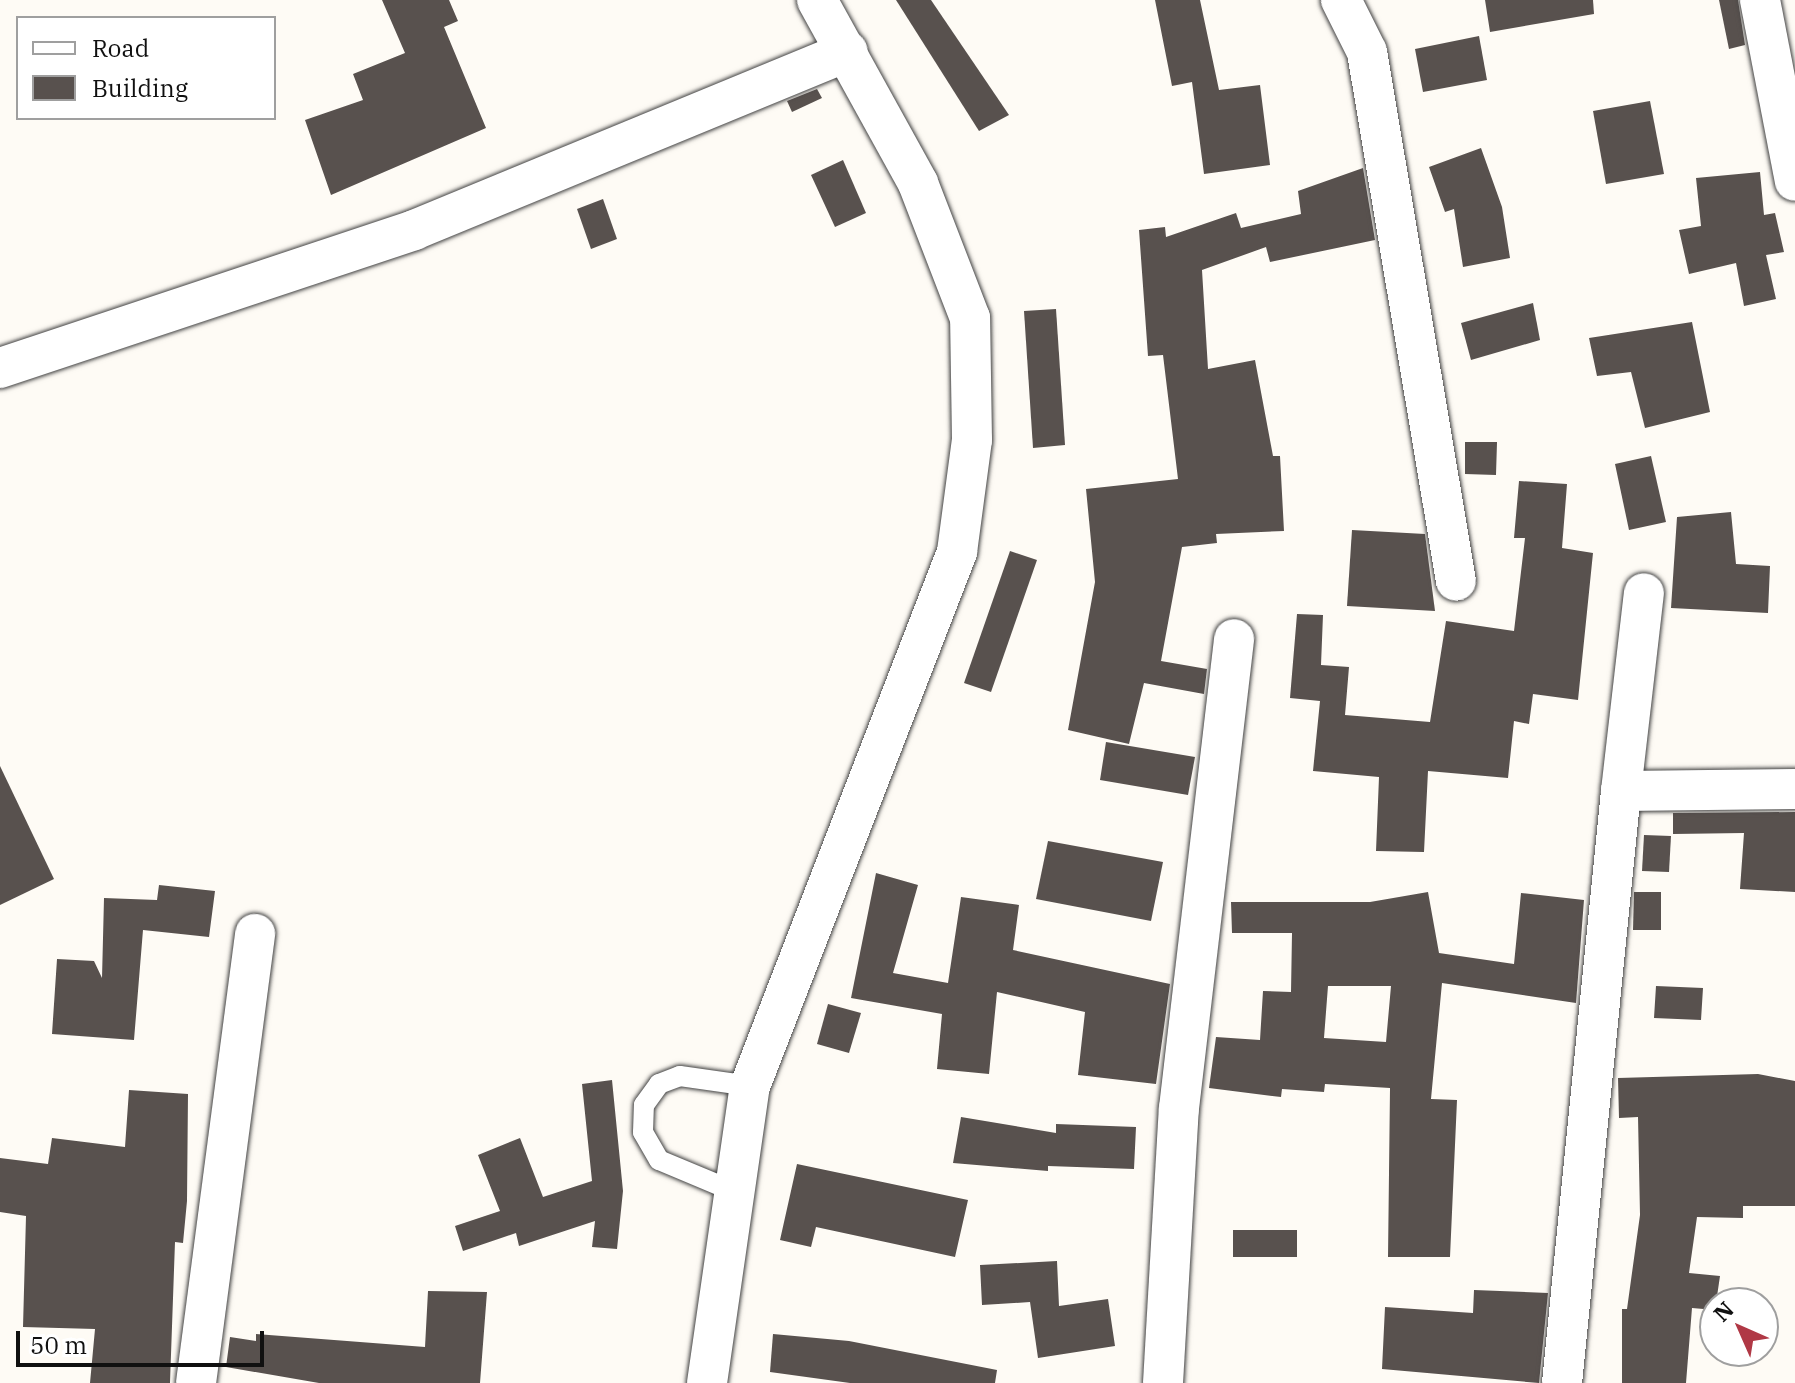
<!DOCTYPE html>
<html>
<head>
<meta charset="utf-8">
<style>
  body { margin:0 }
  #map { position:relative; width:1795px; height:1383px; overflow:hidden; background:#fefbf5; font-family:"IBM Plex Serif",serif }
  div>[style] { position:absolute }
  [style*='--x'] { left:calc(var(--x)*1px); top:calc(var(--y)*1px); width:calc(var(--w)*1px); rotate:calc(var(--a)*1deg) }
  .building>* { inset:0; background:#58514e }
  .roads { filter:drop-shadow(0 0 2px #434343) drop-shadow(0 0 2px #434343) }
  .lane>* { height:20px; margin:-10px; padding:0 10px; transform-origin:10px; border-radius:10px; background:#fff }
  .street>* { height:40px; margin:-20px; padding:0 20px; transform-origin:20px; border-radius:20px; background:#fff }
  span { translate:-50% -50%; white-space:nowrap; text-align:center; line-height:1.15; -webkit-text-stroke:8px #fff; paint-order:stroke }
  .legend { position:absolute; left:16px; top:16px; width:260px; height:104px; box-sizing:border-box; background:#fff; border:2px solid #9f9f9f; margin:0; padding:10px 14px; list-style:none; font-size:24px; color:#101010 }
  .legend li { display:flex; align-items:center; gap:16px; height:40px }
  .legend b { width:40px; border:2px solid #9f9f9f }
  .north { position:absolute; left:1699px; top:1287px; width:80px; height:80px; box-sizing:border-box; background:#fff; border:2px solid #9f9f9f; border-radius:50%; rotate:315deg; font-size:22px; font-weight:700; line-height:32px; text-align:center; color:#101010 }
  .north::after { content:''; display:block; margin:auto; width:28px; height:36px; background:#b03845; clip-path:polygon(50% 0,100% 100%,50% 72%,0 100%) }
  .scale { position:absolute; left:16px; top:1331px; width:248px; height:36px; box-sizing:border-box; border:4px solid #101010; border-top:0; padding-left:10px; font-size:24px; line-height:28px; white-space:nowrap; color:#101010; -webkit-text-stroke:6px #fff; paint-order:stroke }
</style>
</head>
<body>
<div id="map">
  <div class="building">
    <div style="clip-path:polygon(382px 0,449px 0,458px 21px,444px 27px,486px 128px,331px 195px,305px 120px,363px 100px,353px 74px,405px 53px)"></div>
    <div style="clip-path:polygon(896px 0,931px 0,1009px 115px,979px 131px)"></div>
    <div style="clip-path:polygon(1155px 0,1200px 0,1219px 90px,1260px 85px,1270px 165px,1204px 174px,1192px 82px,1172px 86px)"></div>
    <div style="clip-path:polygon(1485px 0,1593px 0,1594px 14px,1490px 32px)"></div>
    <div style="clip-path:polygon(1719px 0,1738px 0,1745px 45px,1729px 49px)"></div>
    <div style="clip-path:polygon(1479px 36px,1487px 80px,1423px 92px,1415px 49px)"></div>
    <div style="clip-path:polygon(817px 89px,822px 98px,792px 112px,787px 101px)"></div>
    <div style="clip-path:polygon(1650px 101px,1664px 174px,1606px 184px,1593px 111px)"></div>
    <div style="clip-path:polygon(1481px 148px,1502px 207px,1510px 258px,1463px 267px,1454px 209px,1445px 212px,1429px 167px)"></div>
    <div style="clip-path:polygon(843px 160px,866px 213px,835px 227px,811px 175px)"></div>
    <div style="clip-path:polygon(1363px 168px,1375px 240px,1270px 262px,1266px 247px,1202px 270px,1208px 369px,1255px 360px,1273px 456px,1280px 456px,1284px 531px,1216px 534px,1217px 543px,1182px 547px,1161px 661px,1207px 669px,1204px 694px,1144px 683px,1129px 744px,1068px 730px,1095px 582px,1086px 489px,1178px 479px,1163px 355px,1148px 356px,1139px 230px,1165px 227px,1166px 237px,1236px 213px,1241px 228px,1301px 214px,1298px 191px)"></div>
    <div style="clip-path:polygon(1760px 172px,1764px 215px,1775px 213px,1784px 252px,1766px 255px,1776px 299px,1744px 306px,1736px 263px,1689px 274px,1679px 230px,1701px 226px,1696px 178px)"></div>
    <div style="clip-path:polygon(603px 199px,617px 239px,591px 249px,577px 209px)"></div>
    <div style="clip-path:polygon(1533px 303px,1540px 340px,1471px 360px,1461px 323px)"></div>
    <div style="clip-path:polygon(1056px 309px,1065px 445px,1033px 448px,1024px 311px)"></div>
    <div style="clip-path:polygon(1692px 322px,1710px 412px,1645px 428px,1631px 372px,1597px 376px,1589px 338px)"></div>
    <div style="clip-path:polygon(1465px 442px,1497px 442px,1496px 475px,1465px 474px)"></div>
    <div style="clip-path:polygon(1651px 456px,1666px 522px,1629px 530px,1615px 464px)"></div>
    <div style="clip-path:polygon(1519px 481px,1567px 484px,1562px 548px,1593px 553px,1578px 700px,1533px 694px,1529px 724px,1514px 721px,1508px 778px,1428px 771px,1424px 852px,1376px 851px,1379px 777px,1313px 771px,1320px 701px,1290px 698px,1297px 614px,1323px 615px,1321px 665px,1349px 667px,1345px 715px,1430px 722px,1446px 621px,1514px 631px,1525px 538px,1514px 538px)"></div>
    <div style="clip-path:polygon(1731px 512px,1736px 564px,1770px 566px,1768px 613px,1671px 608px,1677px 517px)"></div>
    <div style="clip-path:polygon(1352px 530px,1425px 534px,1435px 611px,1347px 606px)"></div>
    <div style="clip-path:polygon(1010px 551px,1037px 560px,991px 692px,964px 683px)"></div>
    <div style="clip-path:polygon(1106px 742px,1195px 757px,1188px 795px,1100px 780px)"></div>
    <div style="clip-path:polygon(0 766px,54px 879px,0 905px)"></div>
    <div style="clip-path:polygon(1795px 812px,1795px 892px,1740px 889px,1744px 833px,1673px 834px,1673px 813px)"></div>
    <div style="clip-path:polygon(1644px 835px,1671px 836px,1669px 872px,1642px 871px)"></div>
    <div style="clip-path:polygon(1048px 841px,1163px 862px,1151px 921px,1036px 899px)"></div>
    <div style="clip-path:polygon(876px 873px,918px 885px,893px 973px,948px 983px,961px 897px,1019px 905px,1013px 950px,1170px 984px,1156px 1084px,1078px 1075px,1085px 1012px,997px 992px,989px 1074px,937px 1069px,942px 1014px,851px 998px)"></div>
    <div style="clip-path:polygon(159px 885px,215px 891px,209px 937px,143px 930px,134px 1040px,52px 1034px,57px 959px,94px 961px,102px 978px,104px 898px,157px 900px)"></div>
    <div style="clip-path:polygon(evenodd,1428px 892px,1439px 953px,1514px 964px,1521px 893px,1584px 900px,1576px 1003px,1442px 983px,1431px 1099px,1457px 1100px,1450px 1257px,1388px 1257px,1390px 1088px,1325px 1084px,1324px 1092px,1282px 1089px,1281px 1097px,1209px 1088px,1216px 1037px,1260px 1040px,1263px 991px,1291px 992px,1292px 933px,1232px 933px,1231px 902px,1370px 902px,1428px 892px,1328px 986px,1391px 986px,1386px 1042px,1324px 1038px,1328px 986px)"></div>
    <div style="clip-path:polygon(1634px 892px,1661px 892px,1661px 930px,1633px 930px)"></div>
    <div style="clip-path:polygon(1656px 986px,1703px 988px,1701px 1020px,1654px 1018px)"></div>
    <div style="clip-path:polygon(828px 1004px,861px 1013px,849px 1053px,817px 1044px)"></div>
    <div style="clip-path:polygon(1758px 1074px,1795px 1081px,1795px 1206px,1743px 1206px,1743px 1218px,1697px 1217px,1689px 1273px,1720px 1276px,1715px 1310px,1692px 1308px,1686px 1383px,1622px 1383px,1622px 1309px,1627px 1309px,1640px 1215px,1638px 1117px,1619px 1118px,1618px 1078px)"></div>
    <div style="clip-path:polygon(612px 1080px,623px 1191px,617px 1249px,592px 1247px,595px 1221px,519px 1246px,516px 1233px,463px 1251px,455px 1226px,500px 1211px,478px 1155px,520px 1138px,543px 1197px,592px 1181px,582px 1084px)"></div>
    <div style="clip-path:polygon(129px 1090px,188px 1094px,187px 1201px,183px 1243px,175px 1242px,170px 1383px,90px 1383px,95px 1329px,23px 1327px,26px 1216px,0 1212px,0 1158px,48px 1164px,52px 1138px,125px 1147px)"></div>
    <div style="clip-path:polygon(961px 1117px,1056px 1133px,1056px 1124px,1136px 1127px,1134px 1169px,1048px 1166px,1048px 1171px,953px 1163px)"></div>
    <div style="clip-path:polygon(797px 1164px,968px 1200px,955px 1257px,816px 1227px,811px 1247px,780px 1240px)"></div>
    <div style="clip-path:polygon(1233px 1230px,1297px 1230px,1297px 1257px,1233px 1257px)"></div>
    <div style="clip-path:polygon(1057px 1261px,1059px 1306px,1108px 1299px,1115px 1346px,1038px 1358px,1030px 1302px,982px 1305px,980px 1265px)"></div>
    <div style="clip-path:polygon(1474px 1290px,1548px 1293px,1539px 1383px,1382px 1369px,1385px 1307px,1473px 1313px)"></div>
    <div style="clip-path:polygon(428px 1291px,487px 1292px,480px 1383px,319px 1383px,226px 1367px,230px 1337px,256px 1341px,256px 1334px,425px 1347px)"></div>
    <div style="clip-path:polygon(773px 1334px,849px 1341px,997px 1370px,995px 1383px,850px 1383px,770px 1372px)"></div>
  </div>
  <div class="roads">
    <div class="lane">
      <div style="--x:733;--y:1191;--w:80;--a:-157.3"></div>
      <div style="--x:659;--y:1160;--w:32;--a:-120"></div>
      <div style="--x:643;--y:1132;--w:27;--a:-88"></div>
      <div style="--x:644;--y:1105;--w:26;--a:-54"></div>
      <div style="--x:659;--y:1084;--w:22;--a:-21"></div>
      <div style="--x:680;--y:1076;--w:71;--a:8.1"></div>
    </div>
    <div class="street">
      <div style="--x:1341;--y:0;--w:58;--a:63.4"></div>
      <div style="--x:1367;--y:52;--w:536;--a:80.45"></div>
      <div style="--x:1760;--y:0;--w:184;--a:79.1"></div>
      <div style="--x:0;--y:368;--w:436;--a:-18.4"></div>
      <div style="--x:414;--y:230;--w:469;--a:-22.4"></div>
      <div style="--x:1621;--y:791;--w:199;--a:-83.4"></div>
      <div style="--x:196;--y:1383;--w:453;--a:-82.5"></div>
      <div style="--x:707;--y:1383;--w:300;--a:-81.8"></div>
      <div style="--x:750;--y:1086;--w:573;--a:-68.81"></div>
      <div style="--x:957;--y:552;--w:113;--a:-82.4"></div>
      <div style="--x:972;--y:440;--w:122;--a:-90.9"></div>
      <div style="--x:970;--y:318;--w:145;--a:-111.1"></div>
      <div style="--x:918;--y:183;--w:209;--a:-118.9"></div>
      <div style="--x:1163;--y:1383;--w:275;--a:-86.7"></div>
      <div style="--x:1179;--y:1108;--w:472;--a:-83.3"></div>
      <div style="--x:1562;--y:1383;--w:595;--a:-84.31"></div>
      <div style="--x:1621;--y:791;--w:174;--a:-0.7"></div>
    </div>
  </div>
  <ul class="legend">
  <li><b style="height:10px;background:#fff"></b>Road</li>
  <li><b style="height:22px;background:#58514e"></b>Building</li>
  </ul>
  <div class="north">N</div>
  <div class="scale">50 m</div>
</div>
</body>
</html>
